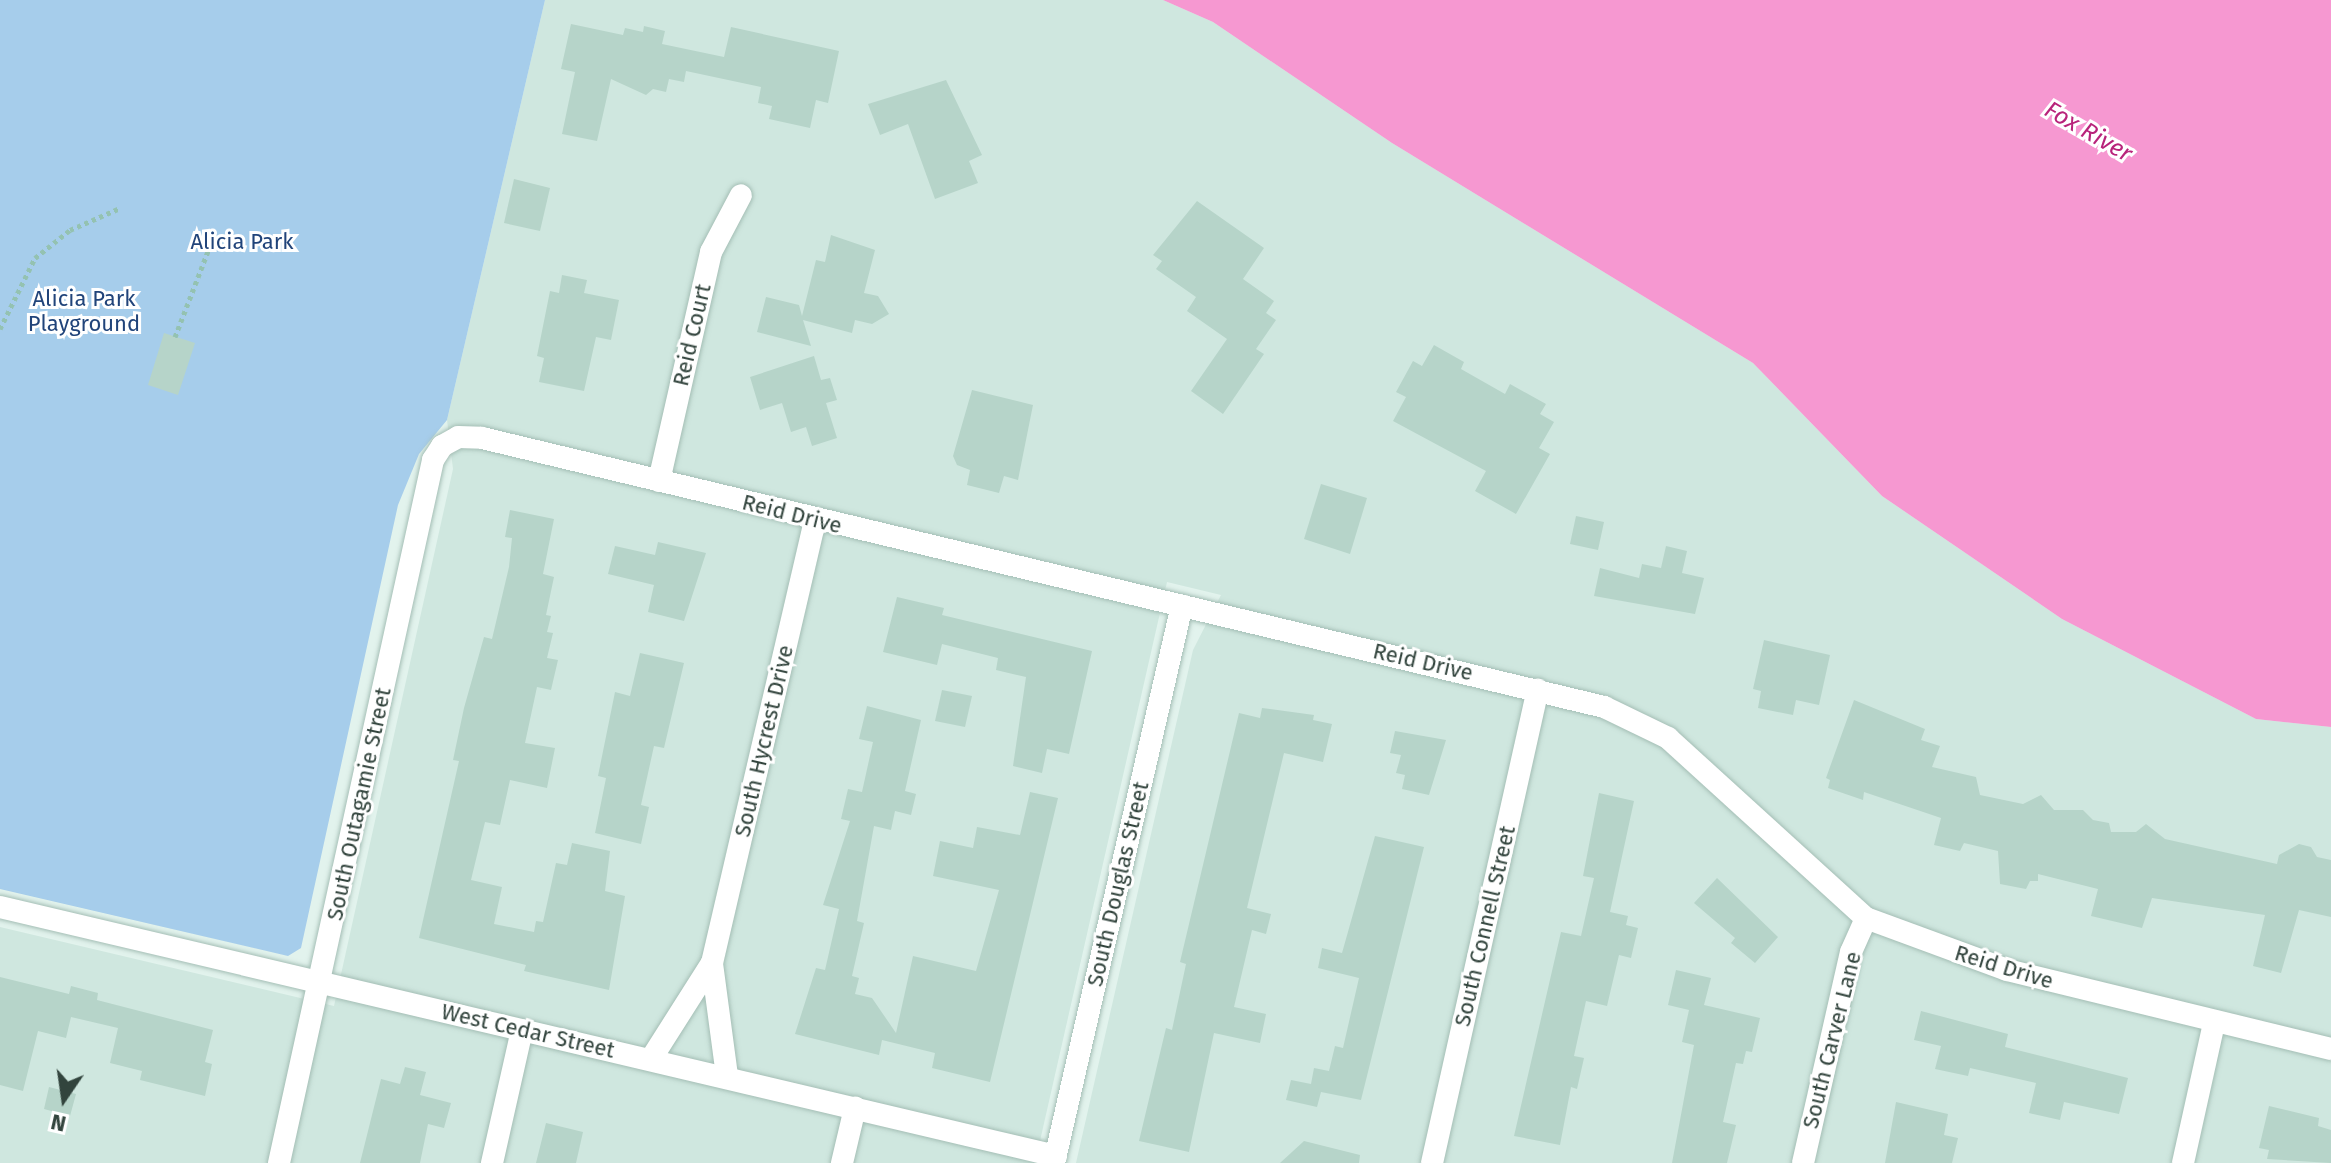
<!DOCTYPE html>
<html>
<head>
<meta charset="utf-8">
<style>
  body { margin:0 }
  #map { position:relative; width:2331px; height:1163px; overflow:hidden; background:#e2f3ed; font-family:"Fira Sans",sans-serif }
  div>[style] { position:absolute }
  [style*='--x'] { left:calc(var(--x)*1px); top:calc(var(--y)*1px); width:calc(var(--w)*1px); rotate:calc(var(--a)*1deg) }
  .residential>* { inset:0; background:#cfe7df }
  .green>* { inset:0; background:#a6cdeb }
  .water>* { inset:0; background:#f698d1 }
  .building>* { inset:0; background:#b6d4c9 }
  .path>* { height:5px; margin-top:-2.5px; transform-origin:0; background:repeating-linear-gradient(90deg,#94c2b1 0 4px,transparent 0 8px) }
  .roads { filter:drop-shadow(0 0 2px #a4beb5) drop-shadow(0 0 2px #a4beb5) }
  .street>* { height:22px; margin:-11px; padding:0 11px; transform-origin:11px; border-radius:11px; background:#fff }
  span { translate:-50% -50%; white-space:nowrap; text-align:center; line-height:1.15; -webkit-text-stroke:6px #fff; paint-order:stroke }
  .park-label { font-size:22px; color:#21447a }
  .street-label { font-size:22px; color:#32443d }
  .water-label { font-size:24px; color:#b8237b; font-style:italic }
  .north { position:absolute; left:24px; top:1059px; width:80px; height:80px; -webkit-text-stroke:6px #fff; paint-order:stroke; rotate:193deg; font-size:22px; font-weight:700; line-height:32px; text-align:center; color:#32443d }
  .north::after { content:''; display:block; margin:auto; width:28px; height:36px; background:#32443d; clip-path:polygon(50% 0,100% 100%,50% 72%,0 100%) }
</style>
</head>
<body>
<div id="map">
  <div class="residential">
    <div style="clip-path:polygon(545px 0,1163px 0,1213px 22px,1392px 143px,1753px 363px,1882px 496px,2062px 619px,2256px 719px,2331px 727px,2331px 1163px,1076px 1163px,1193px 650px,1221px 595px,1167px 582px,1035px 1163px,0 1163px,0 927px,334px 1006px,453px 469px,447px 420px)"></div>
  </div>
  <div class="green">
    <div style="clip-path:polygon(0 0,545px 0,447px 420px,419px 454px,398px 505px,301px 948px,288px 956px,0 889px)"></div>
  </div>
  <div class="water">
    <div style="clip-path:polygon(1163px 0,2331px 0,2331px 727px,2256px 719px,2062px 619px,1882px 496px,1753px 363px,1392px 143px,1213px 22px)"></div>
  </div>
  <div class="building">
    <div style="clip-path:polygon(571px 24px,623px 35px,625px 28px,643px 32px,644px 26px,665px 31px,662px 44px,724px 57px,731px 27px,839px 51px,828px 103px,816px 100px,810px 128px,769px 119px,772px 106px,758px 103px,761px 87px,686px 71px,684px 82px,669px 79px,666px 92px,653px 89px,646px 95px,611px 79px,597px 141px,562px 134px,575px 72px,561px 69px)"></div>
    <div style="clip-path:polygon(946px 80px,982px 155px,969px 161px,978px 183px,935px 199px,908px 124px,880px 135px,868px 104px)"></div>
    <div style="clip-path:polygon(514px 179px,550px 188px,540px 231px,504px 223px)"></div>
    <div style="clip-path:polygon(1197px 201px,1264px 248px,1243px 279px,1274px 301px,1266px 313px,1276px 320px,1256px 349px,1264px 354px,1223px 414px,1191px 391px,1227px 339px,1187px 311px,1196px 297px,1156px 269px,1162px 261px,1153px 255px)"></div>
    <div style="clip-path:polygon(831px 235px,875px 250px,864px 293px,878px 296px,889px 314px,872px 324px,855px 320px,852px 333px,803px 320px,811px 346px,757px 332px,766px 297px,799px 305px,802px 316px,816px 260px,825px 262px)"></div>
    <div style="clip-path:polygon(562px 275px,587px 280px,584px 293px,619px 300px,611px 340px,596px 337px,584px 391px,539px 382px,544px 358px,537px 356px,550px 291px,559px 293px)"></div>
    <div style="clip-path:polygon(164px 333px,195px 343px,178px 395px,148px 385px)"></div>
    <div style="clip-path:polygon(1434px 345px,1464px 362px,1461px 369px,1505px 394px,1510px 384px,1546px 404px,1540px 414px,1554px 422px,1539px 448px,1550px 454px,1516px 514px,1475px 491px,1486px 471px,1393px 421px,1406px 397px,1396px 392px,1413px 361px,1422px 366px)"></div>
    <div style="clip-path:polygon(814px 356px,821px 380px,830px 378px,837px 400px,826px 403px,837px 438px,812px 446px,806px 427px,791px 432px,782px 403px,760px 410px,750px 377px)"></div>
    <div style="clip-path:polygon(972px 390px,1033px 405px,1018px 480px,1004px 476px,999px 493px,967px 485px,970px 470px,957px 465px,953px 456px)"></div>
    <div style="clip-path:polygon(1321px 484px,1367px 498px,1350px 554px,1304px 539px)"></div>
    <div style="clip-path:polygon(510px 510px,554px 519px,543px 574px,554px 577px,546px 615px,551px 616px,547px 632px,553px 633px,547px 658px,558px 660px,551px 690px,537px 687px,525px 743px,555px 748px,547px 788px,510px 780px,500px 825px,485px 822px,471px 880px,502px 887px,494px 924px,534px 932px,536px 921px,543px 922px,556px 863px,567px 865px,572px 843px,610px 851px,605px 891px,625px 896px,609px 990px,524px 971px,526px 965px,419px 938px,459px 761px,453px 760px,464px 708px,484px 637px,492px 639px,509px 567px,512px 538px,505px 537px)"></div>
    <div style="clip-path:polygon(1576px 516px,1604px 522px,1598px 550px,1570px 544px)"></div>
    <div style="clip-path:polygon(658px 542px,706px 553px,684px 621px,648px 612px,654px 585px,608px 574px,615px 546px,655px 555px)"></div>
    <div style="clip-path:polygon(1666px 546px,1687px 551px,1682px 573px,1704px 578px,1695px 614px,1594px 596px,1600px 568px,1639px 578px,1642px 564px,1661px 568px)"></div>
    <div style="clip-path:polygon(897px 597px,944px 608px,942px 615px,1092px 651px,1069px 754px,1047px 749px,1042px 773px,1013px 766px,1026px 677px,996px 670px,998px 658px,942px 644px,937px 665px,883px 652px)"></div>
    <div style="clip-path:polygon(1764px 640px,1830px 655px,1819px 705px,1796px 700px,1793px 715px,1758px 708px,1761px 691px,1753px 689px)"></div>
    <div style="clip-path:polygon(640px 653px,684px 663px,664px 748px,654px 746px,641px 805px,649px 807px,641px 844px,595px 833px,606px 778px,598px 776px,615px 692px,630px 696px)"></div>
    <div style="clip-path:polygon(942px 690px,972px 696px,965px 727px,935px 721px)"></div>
    <div style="clip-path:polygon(1854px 700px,1925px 729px,1921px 740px,1940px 746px,1932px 767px,1976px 777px,1980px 795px,2023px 804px,2041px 795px,2054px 810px,2083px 810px,2093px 820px,2109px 823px,2111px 832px,2136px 832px,2146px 824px,2165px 839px,2277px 864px,2279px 855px,2299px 844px,2311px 847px,2317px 857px,2331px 860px,2331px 917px,2299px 910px,2281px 973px,2253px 966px,2265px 915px,2152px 898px,2142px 928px,2091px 916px,2098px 889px,2038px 874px,2038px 881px,2030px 881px,2026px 889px,2000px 884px,1998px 851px,1964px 843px,1960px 851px,1934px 845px,1941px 818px,1864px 792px,1863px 800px,1828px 788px,1830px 780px,1826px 778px)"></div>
    <div style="clip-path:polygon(867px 706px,921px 720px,905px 791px,916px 794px,911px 815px,895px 811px,891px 830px,874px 826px,857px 921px,864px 923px,852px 976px,859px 978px,855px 994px,872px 998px,896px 1033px,913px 956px,976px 971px,999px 890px,933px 876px,940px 841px,973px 848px,977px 827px,1020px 835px,1030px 792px,1058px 798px,990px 1082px,932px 1068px,935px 1053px,882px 1040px,879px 1055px,795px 1034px,816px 968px,825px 970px,839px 909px,823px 905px,850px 821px,841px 819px,848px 789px,862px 792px,873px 742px,859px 739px)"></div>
    <div style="clip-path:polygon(1262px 708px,1314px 715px,1313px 720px,1332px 724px,1323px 762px,1284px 753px,1247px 908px,1271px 914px,1266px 934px,1252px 930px,1234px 1007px,1266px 1014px,1260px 1043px,1214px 1033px,1189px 1152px,1139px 1141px,1166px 1028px,1172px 1030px,1186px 964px,1180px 962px,1239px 713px,1260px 718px)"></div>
    <div style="clip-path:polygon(1395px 731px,1446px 740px,1429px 795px,1402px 789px,1405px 775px,1396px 773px,1401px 755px,1390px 753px)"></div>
    <div style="clip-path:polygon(1599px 793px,1634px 801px,1610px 912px,1628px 916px,1626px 925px,1638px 928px,1631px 958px,1619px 955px,1607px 1006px,1586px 1001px,1574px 1056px,1584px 1058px,1577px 1089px,1571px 1087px,1560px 1145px,1514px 1136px,1561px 932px,1581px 936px,1594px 878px,1583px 876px)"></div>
    <div style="clip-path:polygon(1375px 836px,1424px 847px,1361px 1100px,1321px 1092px,1317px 1107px,1286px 1100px,1291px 1080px,1311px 1084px,1314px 1068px,1329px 1071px,1335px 1046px,1343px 1048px,1359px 978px,1318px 968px,1322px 948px,1342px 953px)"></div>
    <div style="clip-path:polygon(1717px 878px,1778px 937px,1755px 963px,1731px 943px,1735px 938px,1694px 903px)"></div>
    <div style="clip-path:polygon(1676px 970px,1711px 978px,1704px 1005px,1760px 1018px,1752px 1052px,1746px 1051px,1743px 1064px,1736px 1063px,1723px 1122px,1736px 1125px,1727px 1163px,1672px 1163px,1694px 1045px,1682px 1042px,1689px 1010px,1668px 1005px)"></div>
    <div style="clip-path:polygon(0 977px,69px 994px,71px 986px,98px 993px,97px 1000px,213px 1030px,205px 1062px,212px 1064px,205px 1096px,140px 1080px,142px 1071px,110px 1063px,118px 1028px,71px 1017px,66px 1038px,38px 1031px,23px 1091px,0 1085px)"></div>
    <div style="clip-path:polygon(1921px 1011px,2008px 1034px,2005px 1047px,2128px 1078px,2119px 1114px,2064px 1102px,2060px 1120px,2029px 1113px,2036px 1083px,1970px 1068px,1968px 1076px,1935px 1069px,1941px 1046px,1914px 1040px)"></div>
    <div style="clip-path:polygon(405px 1067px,426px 1072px,420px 1095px,451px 1103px,444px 1128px,428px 1124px,420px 1163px,360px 1163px,381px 1079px,400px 1084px)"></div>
    <div style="clip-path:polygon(49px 1087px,76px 1094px,70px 1116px,44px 1109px)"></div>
    <div style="clip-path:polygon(1896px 1102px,1948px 1114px,1944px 1135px,1958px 1138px,1952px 1163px,1885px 1163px)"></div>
    <div style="clip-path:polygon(2269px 1106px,2319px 1118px,2318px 1126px,2331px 1130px,2331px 1163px,2267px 1159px,2269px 1150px,2259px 1148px)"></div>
    <div style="clip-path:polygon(546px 1123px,583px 1132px,576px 1163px,536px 1163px)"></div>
    <div style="clip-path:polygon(1304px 1141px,1360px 1155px,1359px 1163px,1280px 1163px)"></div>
  </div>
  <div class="path">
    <div style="--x:0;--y:329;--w:79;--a:-63.8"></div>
    <div style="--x:35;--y:258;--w:45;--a:-38.7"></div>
    <div style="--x:70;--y:230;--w:55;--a:-23.7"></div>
    <div style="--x:175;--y:337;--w:106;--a:-69"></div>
  </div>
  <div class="roads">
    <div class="street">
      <div style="--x:659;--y:481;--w:235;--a:-77.2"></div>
      <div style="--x:711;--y:252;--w:64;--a:-62.2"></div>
      <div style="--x:0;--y:907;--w:1085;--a:13.27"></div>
      <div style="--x:651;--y:1059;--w:114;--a:-57.6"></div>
      <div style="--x:727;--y:1076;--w:114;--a:-97.6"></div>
      <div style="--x:712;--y:963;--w:456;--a:-76.9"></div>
      <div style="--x:279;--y:1163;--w:720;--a:-77.64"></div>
      <div style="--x:433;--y:460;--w:17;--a:-57"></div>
      <div style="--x:442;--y:446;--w:18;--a:-29"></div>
      <div style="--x:458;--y:437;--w:24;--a:2"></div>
      <div style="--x:482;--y:438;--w:1154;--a:13.48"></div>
      <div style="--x:1604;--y:707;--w:71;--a:25.8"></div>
      <div style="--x:1668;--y:738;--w:268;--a:42.3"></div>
      <div style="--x:1866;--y:918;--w:150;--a:20.2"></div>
      <div style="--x:2007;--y:970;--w:333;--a:13.7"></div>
      <div style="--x:492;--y:1163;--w:136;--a:-77.3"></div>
      <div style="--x:842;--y:1163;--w:57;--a:-76.7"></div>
      <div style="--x:1054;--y:1163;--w:572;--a:-77.08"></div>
      <div style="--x:1432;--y:1163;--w:485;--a:-77.4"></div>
      <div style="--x:1803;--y:1163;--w:216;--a:-77.2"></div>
      <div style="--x:1851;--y:952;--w:37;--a:-66"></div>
      <div style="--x:2183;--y:1163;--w:143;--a:-77.5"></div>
    </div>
  </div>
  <div class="park-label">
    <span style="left:242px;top:242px">Alicia Park</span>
    <span style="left:84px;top:311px">Alicia Park<br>Playground</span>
  </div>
  <div class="street-label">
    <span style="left:692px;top:335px;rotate:-77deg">Reid Court</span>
    <span style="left:792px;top:514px;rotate:14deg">Reid Drive</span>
    <span style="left:1423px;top:662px;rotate:13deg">Reid Drive</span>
    <span style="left:764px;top:741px;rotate:-77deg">South Hycrest Drive</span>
    <span style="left:359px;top:804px;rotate:-78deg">South Outagamie Street</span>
    <span style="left:1118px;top:884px;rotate:-77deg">South Douglas Street</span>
    <span style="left:1485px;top:926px;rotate:-77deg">South Connell Street</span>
    <span style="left:2004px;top:967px;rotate:17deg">Reid Drive</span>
    <span style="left:528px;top:1031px;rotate:13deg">West Cedar Street</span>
    <span style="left:1832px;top:1040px;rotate:-76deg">South Carver Lane</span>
  </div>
  <div class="water-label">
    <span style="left:2088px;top:132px;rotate:30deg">Fox River</span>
  </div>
  <div class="north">N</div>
</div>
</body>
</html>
